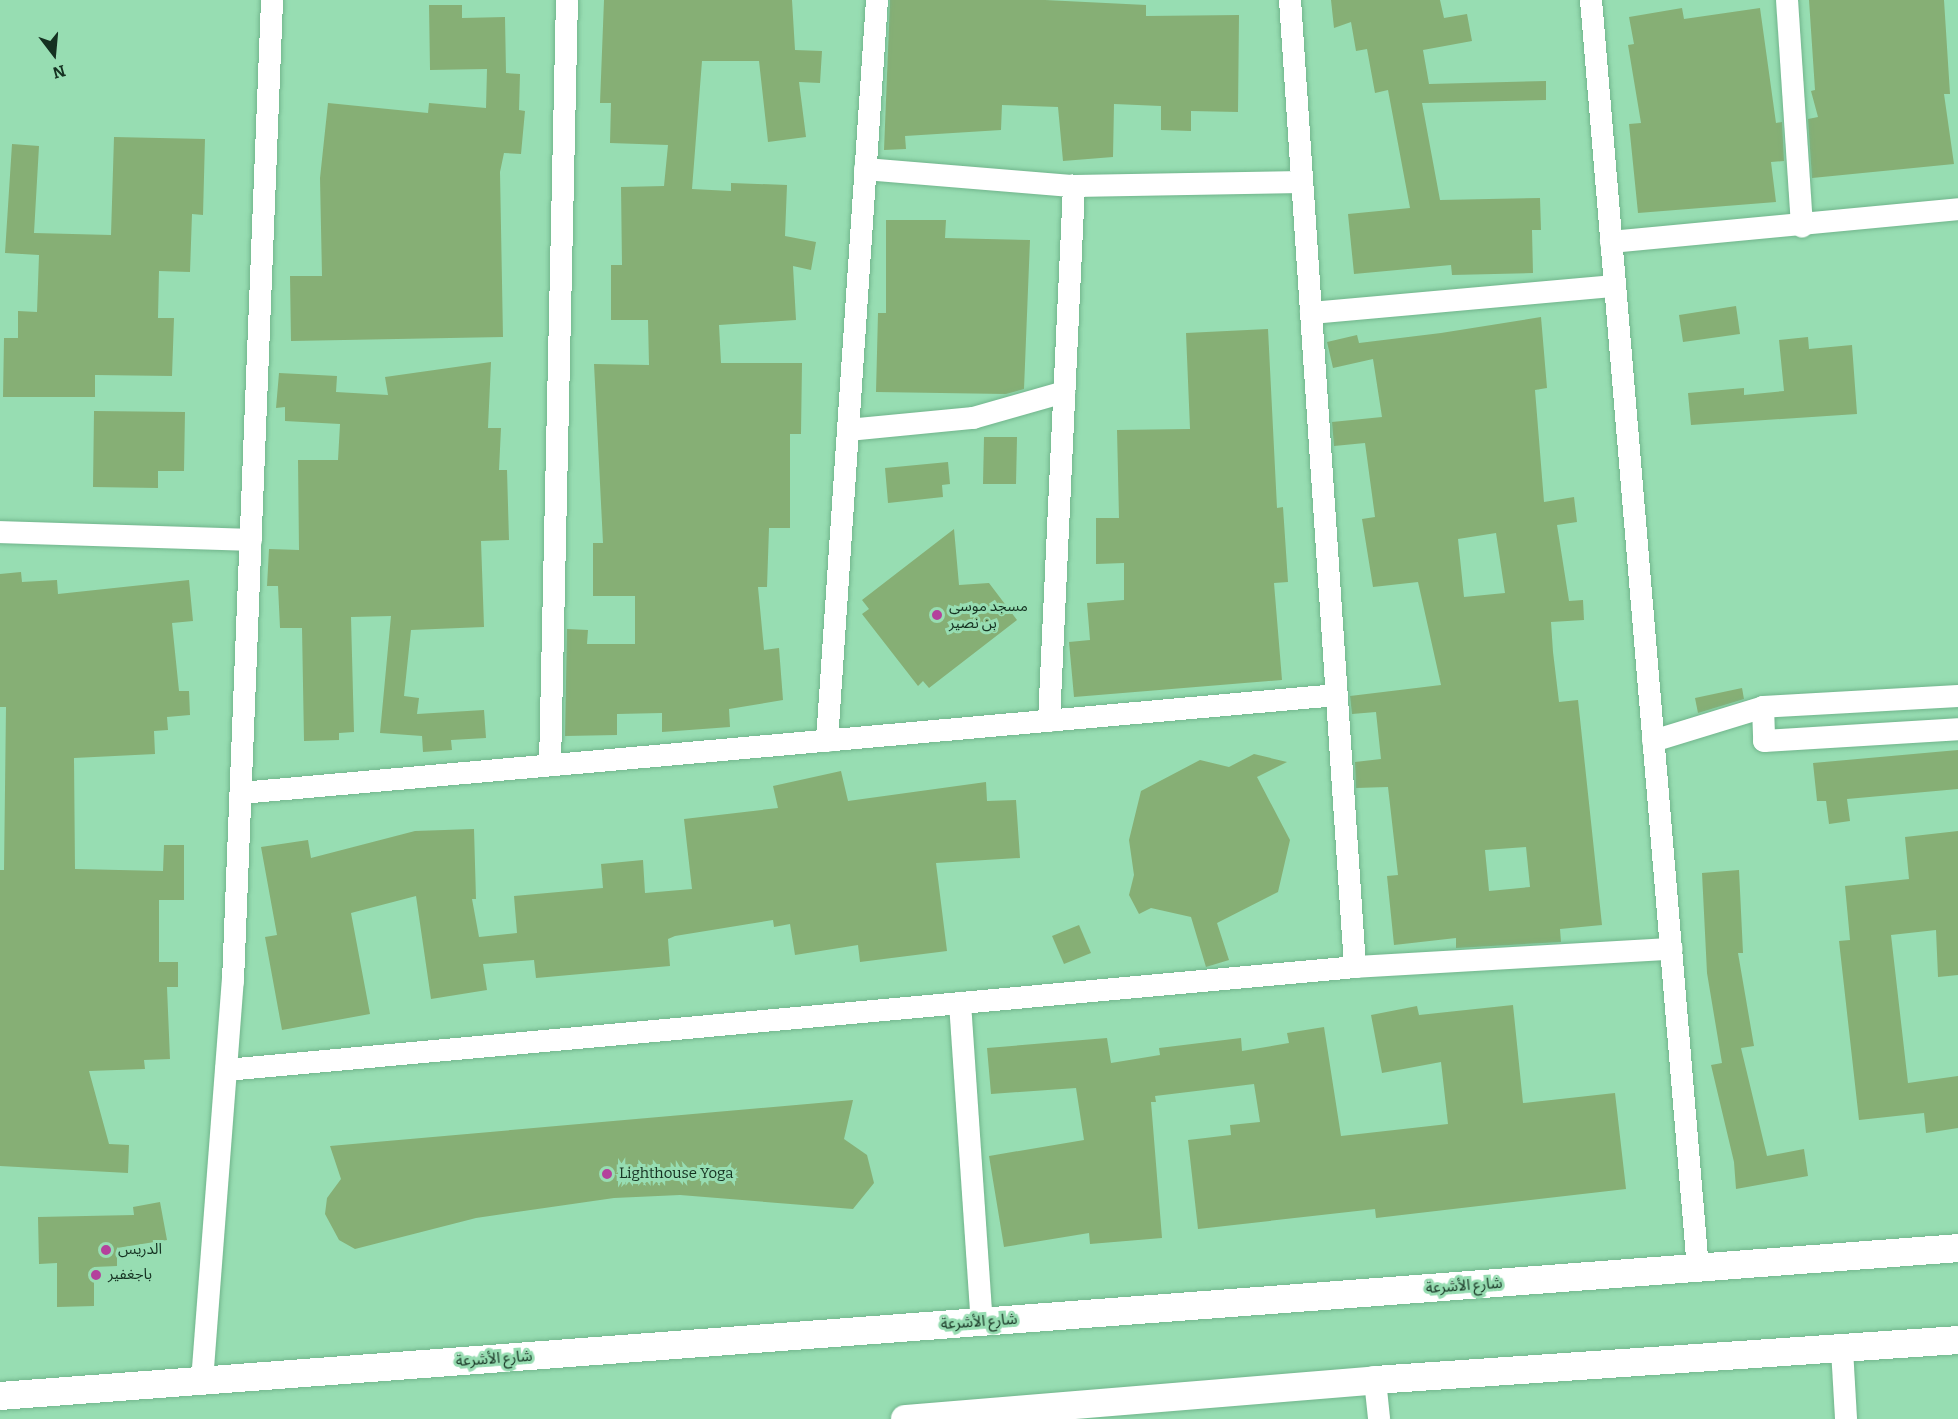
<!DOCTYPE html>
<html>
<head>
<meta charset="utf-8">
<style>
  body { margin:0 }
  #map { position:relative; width:1958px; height:1419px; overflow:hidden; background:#97ddb2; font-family:Bitter,"Noto Sans Arabic",serif }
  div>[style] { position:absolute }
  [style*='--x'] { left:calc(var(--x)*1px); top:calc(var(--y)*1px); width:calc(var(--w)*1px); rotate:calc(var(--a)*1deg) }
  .building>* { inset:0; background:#86af75 }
  .roads { filter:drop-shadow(0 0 2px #71b58c) drop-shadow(0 0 2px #71b58c) }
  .minor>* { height:22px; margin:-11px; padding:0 11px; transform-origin:11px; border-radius:11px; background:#fff }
  .tertiary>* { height:28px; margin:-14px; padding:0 14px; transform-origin:14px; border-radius:14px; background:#fff }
  .dots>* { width:16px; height:16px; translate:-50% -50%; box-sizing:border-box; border:3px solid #97ddb2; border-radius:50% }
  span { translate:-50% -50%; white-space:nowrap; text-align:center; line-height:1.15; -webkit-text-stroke:6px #97ddb2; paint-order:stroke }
  .poi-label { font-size:15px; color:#153121 }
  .left { translate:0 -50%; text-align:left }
  .street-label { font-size:15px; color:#153121 }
  .north { position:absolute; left:24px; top:24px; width:60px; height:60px; -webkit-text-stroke:4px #97ddb2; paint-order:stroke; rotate:164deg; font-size:16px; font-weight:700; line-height:24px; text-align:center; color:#153121 }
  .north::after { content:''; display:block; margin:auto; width:21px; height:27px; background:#153121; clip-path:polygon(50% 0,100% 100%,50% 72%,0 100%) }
</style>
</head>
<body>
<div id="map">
  <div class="building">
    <div style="clip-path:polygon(604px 0,792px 0,795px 50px,822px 51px,820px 83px,799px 82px,806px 137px,768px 142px,759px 61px,702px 61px,692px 189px,731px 191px,731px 183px,787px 185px,785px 236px,816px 242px,811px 270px,793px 266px,796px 320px,719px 325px,721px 363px,802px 363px,801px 434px,790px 434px,790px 528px,769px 528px,767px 587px,758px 587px,764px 650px,779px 648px,783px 700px,729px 709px,730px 727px,662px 732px,662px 713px,617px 714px,617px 735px,565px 736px,567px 629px,588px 630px,587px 644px,635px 644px,635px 596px,593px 596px,593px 543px,603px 543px,594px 364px,649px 365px,648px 320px,611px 320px,611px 265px,622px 265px,621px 187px,664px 186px,668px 145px,610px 143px,611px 103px,600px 103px)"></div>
    <div style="clip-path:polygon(890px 0,1045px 0,1146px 5px,1146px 16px,1239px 15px,1238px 112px,1191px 111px,1191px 131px,1161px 130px,1161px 106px,1114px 104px,1113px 157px,1063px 161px,1058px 107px,1002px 105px,1001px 130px,905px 136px,906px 149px,884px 150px)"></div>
    <div style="clip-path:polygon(1331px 0,1440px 0,1444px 18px,1467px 14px,1472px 41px,1423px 50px,1429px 84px,1546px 81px,1546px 100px,1422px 103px,1440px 200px,1540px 198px,1541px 230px,1532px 230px,1533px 273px,1452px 275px,1451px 265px,1354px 274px,1348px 214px,1410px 208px,1388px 90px,1375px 93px,1367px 49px,1356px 51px,1351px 22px,1334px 28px)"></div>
    <div style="clip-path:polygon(1809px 0,1944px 0,1950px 94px,1944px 94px,1954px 164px,1812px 178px,1808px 119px,1818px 117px,1811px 91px,1815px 90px)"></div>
    <div style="clip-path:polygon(429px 5px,462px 5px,462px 18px,505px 17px,506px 73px,520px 74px,519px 110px,525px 111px,521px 154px,504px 153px,500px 172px,503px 337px,291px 341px,290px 276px,322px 276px,320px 178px,328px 103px,428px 113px,429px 103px,486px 108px,487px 69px,430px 70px)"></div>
    <div style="clip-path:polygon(1682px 8px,1684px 19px,1760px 8px,1776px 123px,1782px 122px,1784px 161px,1771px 162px,1776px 202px,1638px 213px,1629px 124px,1641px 123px,1628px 45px,1634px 44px,1629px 17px)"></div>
    <div style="clip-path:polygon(114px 137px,205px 139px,203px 215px,192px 214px,190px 272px,159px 271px,158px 318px,174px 318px,172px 376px,95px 375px,95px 397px,3px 397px,4px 338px,18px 338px,18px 311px,37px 312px,39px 255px,5px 253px,12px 144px,39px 146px,34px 233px,111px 235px)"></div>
    <div style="clip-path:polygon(886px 220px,946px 220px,945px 238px,1030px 240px,1024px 389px,1006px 394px,876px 392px,878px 313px,886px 313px)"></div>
    <div style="clip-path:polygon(1736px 306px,1740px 334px,1683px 342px,1679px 315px)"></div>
    <div style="clip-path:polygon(evenodd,1541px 317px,1547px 388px,1535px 390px,1544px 502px,1574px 497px,1577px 522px,1557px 525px,1569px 601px,1583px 600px,1584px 620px,1551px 622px,1553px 652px,1559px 702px,1578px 700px,1602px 925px,1560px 929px,1561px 942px,1456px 948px,1456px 938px,1394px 945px,1387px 876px,1398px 875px,1388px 787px,1356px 788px,1355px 762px,1381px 759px,1376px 712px,1352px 714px,1350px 696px,1441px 685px,1418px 582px,1373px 587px,1362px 519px,1375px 517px,1365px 443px,1334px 446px,1332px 422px,1382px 417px,1373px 359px,1333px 368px,1327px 342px,1357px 335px,1359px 343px,1441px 333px,1541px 317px,1496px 533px,1505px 593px,1464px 597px,1458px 539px,1496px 533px,1541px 317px,1526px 847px,1530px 887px,1489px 891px,1485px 850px,1526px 847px)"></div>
    <div style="clip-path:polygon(1268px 329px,1277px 508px,1283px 507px,1288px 582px,1274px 583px,1282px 680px,1074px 697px,1069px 642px,1090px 640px,1087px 603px,1124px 600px,1124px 563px,1096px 564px,1096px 518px,1119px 518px,1117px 430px,1190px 429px,1186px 333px)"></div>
    <div style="clip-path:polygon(1808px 337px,1809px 349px,1852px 345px,1857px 414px,1691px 425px,1688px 393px,1744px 388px,1744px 395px,1784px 391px,1779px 340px)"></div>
    <div style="clip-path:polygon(491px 362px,488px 428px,501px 428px,499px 470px,507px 470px,509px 540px,481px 541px,484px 627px,411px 630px,404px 696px,419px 698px,417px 714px,484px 710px,486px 738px,451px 740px,452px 750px,423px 752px,422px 736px,380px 733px,391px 616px,351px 617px,354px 732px,339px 733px,339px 740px,304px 741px,302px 628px,280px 628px,278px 586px,267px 586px,269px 549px,299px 550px,298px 460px,338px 460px,340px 424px,285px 421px,285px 407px,276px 408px,279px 373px,337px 376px,336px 392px,388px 395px,385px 377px)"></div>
    <div style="clip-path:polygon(94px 411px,185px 412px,184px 471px,158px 471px,158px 488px,93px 487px)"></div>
    <div style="clip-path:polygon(984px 437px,1017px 437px,1016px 484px,983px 484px)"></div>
    <div style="clip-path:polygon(948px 462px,950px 484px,942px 485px,943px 497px,888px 503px,885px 468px)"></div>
    <div style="clip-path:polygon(954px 529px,959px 585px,989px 583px,1017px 620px,929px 688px,923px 681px,918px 686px,862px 614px,869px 609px,862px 600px)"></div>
    <div style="clip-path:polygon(21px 572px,22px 582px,57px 580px,58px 594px,189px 580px,193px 621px,172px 623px,179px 691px,189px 691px,190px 715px,167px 717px,168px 730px,154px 731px,155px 754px,74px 758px,75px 869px,163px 871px,164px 845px,184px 845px,184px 900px,159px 900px,159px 962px,178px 962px,178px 987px,167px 987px,170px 1059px,144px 1060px,145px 1069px,89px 1071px,109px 1144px,129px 1145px,128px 1173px,0 1166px,0 870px,4px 870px,6px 707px,0 707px,0 574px)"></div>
    <div style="clip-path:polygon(1742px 688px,1744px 699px,1698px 713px,1695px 698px)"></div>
    <div style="clip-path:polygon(1958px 750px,1958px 789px,1847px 799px,1850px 821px,1829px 824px,1826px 801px,1817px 801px,1813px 763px)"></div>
    <div style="clip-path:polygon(1254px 754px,1287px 762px,1257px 777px,1290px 840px,1278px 892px,1217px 923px,1229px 960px,1206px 967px,1191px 917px,1151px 908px,1139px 914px,1129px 895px,1134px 875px,1129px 840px,1141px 791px,1200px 760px,1229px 767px)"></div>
    <div style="clip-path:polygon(841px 771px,848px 801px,986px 782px,987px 801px,1016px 800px,1020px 858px,936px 863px,947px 951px,860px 962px,858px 945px,795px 955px,790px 924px,774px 927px,773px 920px,675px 936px,668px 939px,670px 966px,536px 978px,534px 960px,483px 964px,487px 990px,431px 999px,416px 896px,351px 913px,370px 1014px,282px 1030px,265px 937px,277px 935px,261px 847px,308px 840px,311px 858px,415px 831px,474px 829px,476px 899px,472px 899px,479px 937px,517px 933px,514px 896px,603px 888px,601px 864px,643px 860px,645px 893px,692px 889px,684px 819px,778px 808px,773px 786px)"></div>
    <div style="clip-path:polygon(1958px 831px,1958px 975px,1938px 977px,1936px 930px,1891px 935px,1908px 1083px,1958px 1076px,1958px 1128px,1926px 1133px,1924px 1113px,1859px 1120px,1839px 941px,1850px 940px,1845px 886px,1909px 879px,1905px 837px)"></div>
    <div style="clip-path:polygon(1739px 870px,1743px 953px,1738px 953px,1754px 1046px,1741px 1048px,1767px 1156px,1804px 1149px,1808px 1176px,1736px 1189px,1734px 1162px,1711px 1065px,1722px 1063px,1707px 973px,1702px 873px)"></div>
    <div style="clip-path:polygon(1079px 925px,1091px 953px,1064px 964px,1052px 936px)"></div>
    <div style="clip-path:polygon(1513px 1005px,1523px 1103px,1615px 1093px,1626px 1189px,1376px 1218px,1375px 1209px,1198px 1229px,1188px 1140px,1231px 1135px,1230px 1125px,1260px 1122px,1254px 1084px,1155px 1096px,1156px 1102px,1151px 1102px,1162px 1238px,1090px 1244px,1089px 1233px,1004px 1247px,989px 1156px,1084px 1140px,1076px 1088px,991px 1094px,987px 1048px,1107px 1038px,1111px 1063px,1160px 1055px,1159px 1048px,1241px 1038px,1242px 1051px,1289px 1043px,1287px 1033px,1324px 1027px,1341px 1136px,1448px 1124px,1441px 1062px,1382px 1073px,1371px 1015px,1417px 1006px,1419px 1015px)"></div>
    <div style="clip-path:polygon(853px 1100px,844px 1139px,867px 1155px,874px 1183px,853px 1209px,680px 1195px,614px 1198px,476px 1218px,355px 1249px,339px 1240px,325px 1214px,327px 1198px,341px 1179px,330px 1146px)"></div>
    <div style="clip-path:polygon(160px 1202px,167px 1240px,117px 1248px,117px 1266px,94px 1267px,94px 1306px,57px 1307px,57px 1263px,39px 1264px,38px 1217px,134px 1215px,133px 1207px)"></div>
  </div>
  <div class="roads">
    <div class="minor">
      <div style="--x:1290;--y:0;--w:969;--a:86.15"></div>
      <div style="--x:1591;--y:0;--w:1273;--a:85.18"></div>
      <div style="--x:1787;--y:0;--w:227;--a:86.2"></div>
      <div style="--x:865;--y:169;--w:210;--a:4.7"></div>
      <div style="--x:1074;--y:186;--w:228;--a:-1"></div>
      <div style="--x:1611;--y:242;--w:349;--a:-5.4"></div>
      <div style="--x:1311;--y:313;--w:305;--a:-5.1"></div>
      <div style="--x:848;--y:430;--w:126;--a:-5.5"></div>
      <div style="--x:973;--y:418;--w:95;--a:-15.9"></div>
      <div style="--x:0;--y:532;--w:251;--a:1.8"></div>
      <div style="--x:1958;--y:696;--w:195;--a:176.8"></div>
      <div style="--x:1763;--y:707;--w:34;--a:88"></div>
      <div style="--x:1764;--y:741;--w:194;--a:-3.5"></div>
      <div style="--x:1049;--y:721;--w:536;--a:-87.32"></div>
      <div style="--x:827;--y:741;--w:743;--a:-86.14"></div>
      <div style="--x:1653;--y:741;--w:116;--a:-17"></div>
      <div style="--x:550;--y:765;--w:765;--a:-88.73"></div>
      <div style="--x:241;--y:793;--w:1100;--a:-5.11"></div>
      <div style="--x:960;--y:1003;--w:320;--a:86.1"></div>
      <div style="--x:226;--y:1070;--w:1134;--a:-5.21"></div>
      <div style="--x:1355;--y:967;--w:317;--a:-3.3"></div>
      <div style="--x:1842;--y:1349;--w:70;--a:86.7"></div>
      <div style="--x:1375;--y:1380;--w:39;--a:84"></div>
      <div style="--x:202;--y:1381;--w:401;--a:-85.6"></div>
      <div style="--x:233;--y:981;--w:982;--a:-87.72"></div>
    </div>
    <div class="tertiary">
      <div style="--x:0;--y:1396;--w:1964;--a:-4.32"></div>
      <div style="--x:905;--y:1419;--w:472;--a:-4.7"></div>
      <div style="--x:1375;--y:1380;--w:584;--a:-3.92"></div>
    </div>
  </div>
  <div class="dots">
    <div style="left:937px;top:615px;background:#b4429c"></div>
    <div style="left:607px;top:1174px;background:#b4429c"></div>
    <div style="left:106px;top:1250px;background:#b4429c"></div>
    <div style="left:96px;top:1275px;background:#b4429c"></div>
  </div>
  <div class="poi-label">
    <span class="left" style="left:949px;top:615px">مسجد موسى<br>بن نصير</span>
    <span class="left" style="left:619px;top:1174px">Lighthouse Yoga</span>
    <span class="left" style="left:118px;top:1250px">الدريس</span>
    <span class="left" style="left:108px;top:1275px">باجغفير</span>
  </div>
  <div class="street-label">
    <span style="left:1464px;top:1286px;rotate:-4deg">شارع الأشرعة</span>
    <span style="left:979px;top:1322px;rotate:-4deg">شارع الأشرعة</span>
    <span style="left:494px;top:1359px;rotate:-4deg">شارع الأشرعة</span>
  </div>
  <div class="north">N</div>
</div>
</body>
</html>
